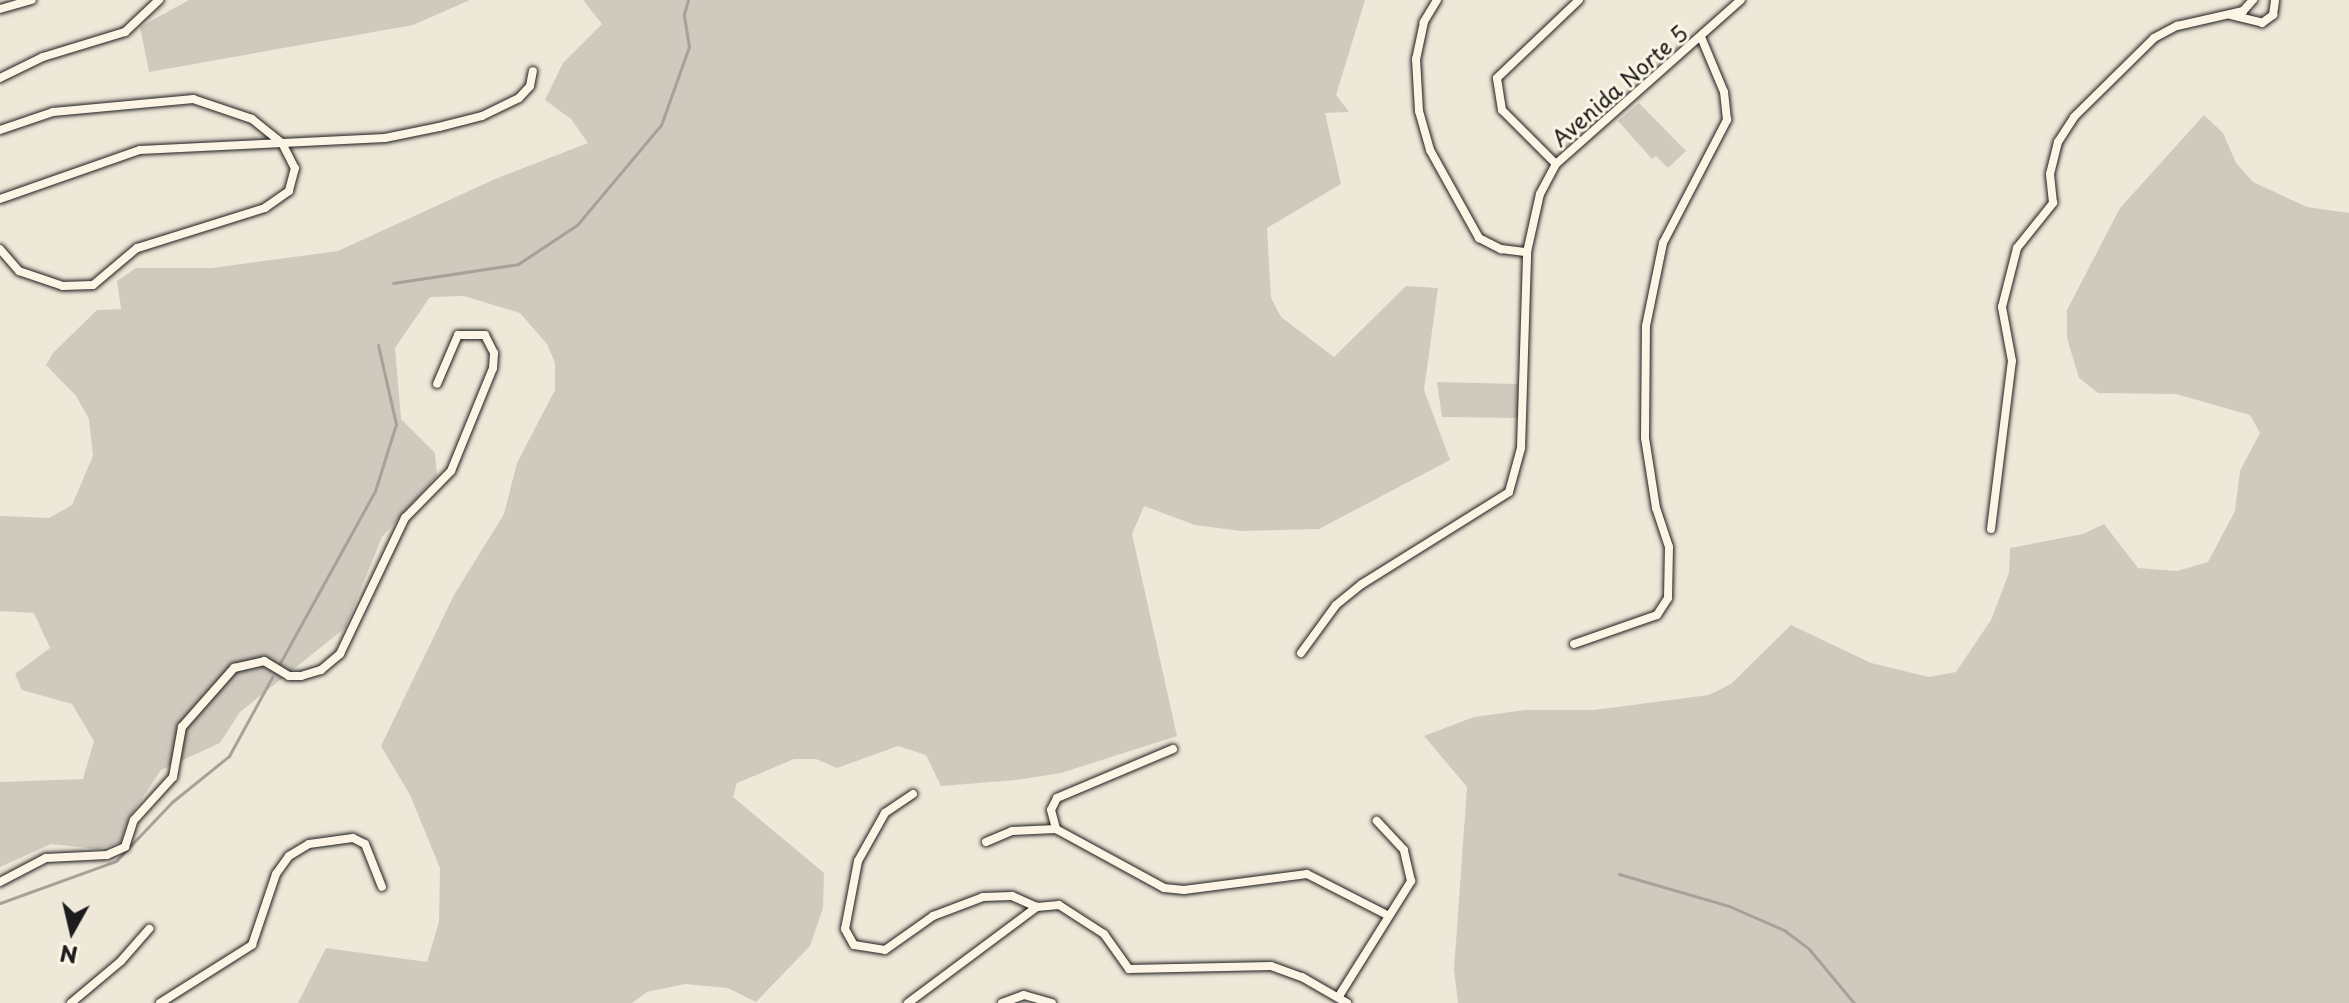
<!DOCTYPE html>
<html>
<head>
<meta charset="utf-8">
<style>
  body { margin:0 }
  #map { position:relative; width:2349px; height:1003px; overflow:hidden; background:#eee8d9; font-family:"Playpen Sans",sans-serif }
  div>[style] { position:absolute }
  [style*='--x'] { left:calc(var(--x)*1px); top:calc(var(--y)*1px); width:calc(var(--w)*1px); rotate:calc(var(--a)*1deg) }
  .green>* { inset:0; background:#cfcabd }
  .stream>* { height:3px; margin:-1.5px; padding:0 1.5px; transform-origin:1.5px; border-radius:1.5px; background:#a7a299 }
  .roads { filter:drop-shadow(0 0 2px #1c1c1c) drop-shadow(0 0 2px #1c1c1c) }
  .street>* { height:8px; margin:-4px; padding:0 4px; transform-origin:4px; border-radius:4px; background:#fcf5e5 }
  span { translate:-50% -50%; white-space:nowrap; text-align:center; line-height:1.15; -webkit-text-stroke:6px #fcf5e5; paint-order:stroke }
  .street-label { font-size:22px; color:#1c1c1c }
  .north { position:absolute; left:32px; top:891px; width:80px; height:80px; -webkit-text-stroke:6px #fcf5e5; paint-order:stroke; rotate:188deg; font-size:22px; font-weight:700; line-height:32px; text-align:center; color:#1c1c1c }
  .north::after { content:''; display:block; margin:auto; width:28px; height:36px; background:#1c1c1c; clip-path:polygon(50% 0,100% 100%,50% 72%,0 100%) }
</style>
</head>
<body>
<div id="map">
  <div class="green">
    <div style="clip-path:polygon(189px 0,470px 0,413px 25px,149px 72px,140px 27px)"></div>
    <div style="clip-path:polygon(583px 0,1365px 0,1336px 95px,1349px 112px,1325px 113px,1341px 184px,1267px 228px,1271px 298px,1281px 317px,1334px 357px,1406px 286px,1438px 288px,1424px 390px,1450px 460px,1319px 529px,1241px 531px,1195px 525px,1144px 506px,1132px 534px,1177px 736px,1061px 773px,1016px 780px,941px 786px,926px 755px,898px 746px,837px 768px,816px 759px,794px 759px,737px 783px,733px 797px,824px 873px,823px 908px,810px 946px,756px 1002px,728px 988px,685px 984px,647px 992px,632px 1003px,298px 1003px,326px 948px,427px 962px,439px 922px,440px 868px,410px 795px,381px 746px,454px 595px,504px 514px,517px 463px,555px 390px,555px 363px,547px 344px,520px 313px,464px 296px,430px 297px,395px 348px,401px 419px,435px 453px,437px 476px,382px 537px,345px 628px,240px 712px,220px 743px,161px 770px,129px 818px,121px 842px,98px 849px,51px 844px,0 867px,0 782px,83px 779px,94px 741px,72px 704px,22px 690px,15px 674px,50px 648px,34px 613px,0 611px,0 516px,49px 518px,72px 505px,93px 456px,89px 419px,76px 396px,46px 365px,53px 353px,97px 310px,121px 309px,117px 281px,136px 268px,212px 268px,338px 251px,495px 179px,588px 143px,571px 119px,545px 100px,563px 63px,602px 24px)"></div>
    <div style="clip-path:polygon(1639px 103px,1686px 151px,1668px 168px,1656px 156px,1652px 159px,1618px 121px)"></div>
    <div style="clip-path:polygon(2204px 115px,2223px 133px,2236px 163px,2253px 182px,2307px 207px,2349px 213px,2349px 1003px,1458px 1003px,1454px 970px,1467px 787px,1424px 736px,1474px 717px,1525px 710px,1594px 710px,1709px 695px,1731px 684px,1791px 625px,1871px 663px,1929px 677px,1956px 672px,1991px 620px,2009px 573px,2010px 548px,2083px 534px,2104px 524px,2138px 568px,2177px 571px,2208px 562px,2235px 511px,2240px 471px,2260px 433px,2250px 415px,2176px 394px,2098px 393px,2079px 378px,2067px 338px,2067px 310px,2120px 208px)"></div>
    <div style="clip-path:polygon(1437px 382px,1518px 384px,1518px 418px,1442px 417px)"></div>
  </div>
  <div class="stream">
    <div style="--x:393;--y:283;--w:126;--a:-8.6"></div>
    <div style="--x:518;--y:264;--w:71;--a:-33.5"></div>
    <div style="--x:577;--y:225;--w:131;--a:-50"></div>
    <div style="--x:661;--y:125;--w:83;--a:-70.3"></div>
    <div style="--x:689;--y:47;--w:33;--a:-99"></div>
    <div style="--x:684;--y:14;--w:15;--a:-74"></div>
    <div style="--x:280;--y:663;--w:196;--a:-61.1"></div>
    <div style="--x:375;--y:491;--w:70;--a:-72.6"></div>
    <div style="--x:396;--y:424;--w:81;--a:-102.8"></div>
    <div style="--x:1619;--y:874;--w:115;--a:16.2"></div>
    <div style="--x:1729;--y:906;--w:60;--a:23.6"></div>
    <div style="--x:1784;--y:930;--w:31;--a:37"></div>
    <div style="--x:1809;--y:949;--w:70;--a:50.2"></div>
    <div style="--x:0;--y:903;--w:123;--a:-19.9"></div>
    <div style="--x:116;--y:861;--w:81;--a:-46.5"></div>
    <div style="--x:172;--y:802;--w:73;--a:-38.9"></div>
    <div style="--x:229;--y:756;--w:90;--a:-61.4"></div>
  </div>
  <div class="roads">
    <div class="street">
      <div style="--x:1437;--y:0;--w:26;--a:121"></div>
      <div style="--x:1424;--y:22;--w:38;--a:102"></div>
      <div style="--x:1416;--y:59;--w:52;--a:86.7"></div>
      <div style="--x:1419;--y:111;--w:41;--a:74.2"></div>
      <div style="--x:1430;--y:150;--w:101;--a:60.9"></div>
      <div style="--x:1479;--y:238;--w:25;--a:27"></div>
      <div style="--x:1501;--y:249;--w:26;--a:7"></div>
      <div style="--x:1527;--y:252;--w:59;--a:-77.4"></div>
      <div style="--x:1540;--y:194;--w:34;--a:-62"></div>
      <div style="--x:1556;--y:164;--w:247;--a:-41.6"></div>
      <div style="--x:0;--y:9;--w:33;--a:-16"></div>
      <div style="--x:2231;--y:15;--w:32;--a:14"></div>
      <div style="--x:2262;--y:23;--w:14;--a:-36"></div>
      <div style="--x:2273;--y:15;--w:15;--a:-82"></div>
      <div style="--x:0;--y:78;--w:48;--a:-26"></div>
      <div style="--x:43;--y:57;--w:86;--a:-17"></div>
      <div style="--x:125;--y:32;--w:47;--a:-43.3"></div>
      <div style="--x:0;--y:130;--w:56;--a:-18.8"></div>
      <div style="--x:53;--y:112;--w:141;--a:-5.3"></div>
      <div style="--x:193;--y:99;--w:62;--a:18.7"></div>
      <div style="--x:252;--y:119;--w:38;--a:39"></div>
      <div style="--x:282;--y:143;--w:28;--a:63"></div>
      <div style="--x:295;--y:168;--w:24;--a:105"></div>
      <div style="--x:289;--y:191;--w:29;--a:145"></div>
      <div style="--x:265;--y:208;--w:134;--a:162.6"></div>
      <div style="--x:137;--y:248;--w:57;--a:139.9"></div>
      <div style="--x:93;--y:285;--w:30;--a:178"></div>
      <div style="--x:63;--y:286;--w:46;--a:-161.2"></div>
      <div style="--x:19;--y:271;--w:29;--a:-131"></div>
      <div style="--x:1556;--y:164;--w:76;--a:-135"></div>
      <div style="--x:1502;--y:110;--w:32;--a:-99"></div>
      <div style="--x:1497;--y:78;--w:113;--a:-43.6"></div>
      <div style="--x:0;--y:199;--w:148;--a:-19.3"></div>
      <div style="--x:140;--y:150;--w:245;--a:-2.8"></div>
      <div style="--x:385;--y:138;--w:55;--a:-11.5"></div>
      <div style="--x:439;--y:127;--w:44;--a:-14.3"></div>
      <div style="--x:482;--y:116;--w:41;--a:-25.9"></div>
      <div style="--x:519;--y:98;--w:16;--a:-47"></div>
      <div style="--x:530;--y:86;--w:15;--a:-79"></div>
      <div style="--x:1991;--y:529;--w:169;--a:-82.9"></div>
      <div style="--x:2012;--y:361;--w:55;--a:-100.5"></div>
      <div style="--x:2002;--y:307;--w:61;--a:-75.7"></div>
      <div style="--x:2017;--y:248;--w:58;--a:-51.3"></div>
      <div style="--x:2053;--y:203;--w:29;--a:-96"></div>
      <div style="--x:2050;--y:174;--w:33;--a:-76"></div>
      <div style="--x:2058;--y:142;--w:30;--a:-57"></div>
      <div style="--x:2074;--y:117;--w:112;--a:-44.6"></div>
      <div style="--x:2154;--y:38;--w:26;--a:-28"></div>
      <div style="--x:2177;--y:26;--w:68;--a:-12.8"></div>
      <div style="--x:2243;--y:11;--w:15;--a:-48"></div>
      <div style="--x:1574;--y:644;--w:88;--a:-19.3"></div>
      <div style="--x:1657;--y:615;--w:20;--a:-57"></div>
      <div style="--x:1668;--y:598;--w:51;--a:-88.9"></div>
      <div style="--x:1669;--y:547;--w:41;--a:-108.4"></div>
      <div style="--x:1656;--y:508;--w:71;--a:-98.9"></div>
      <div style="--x:1645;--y:438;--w:112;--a:-89.5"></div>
      <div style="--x:1646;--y:326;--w:85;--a:-78.4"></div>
      <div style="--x:1663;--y:243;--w:139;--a:-62.5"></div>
      <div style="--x:1727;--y:120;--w:28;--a:-96"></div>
      <div style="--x:1724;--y:92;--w:60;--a:-112.7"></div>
      <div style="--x:1301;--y:653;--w:59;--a:-53.9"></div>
      <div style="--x:1336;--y:605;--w:33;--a:-39"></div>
      <div style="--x:1362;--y:584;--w:173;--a:-32"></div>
      <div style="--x:1509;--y:492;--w:46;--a:-74.7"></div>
      <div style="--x:1521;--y:448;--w:196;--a:-88.2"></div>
      <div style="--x:1173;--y:749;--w:126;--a:157.1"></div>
      <div style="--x:1057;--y:798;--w:13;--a:117"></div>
      <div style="--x:1051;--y:810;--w:20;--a:75"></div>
      <div style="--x:1056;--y:829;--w:123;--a:28.6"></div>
      <div style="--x:1164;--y:888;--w:20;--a:6"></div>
      <div style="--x:1184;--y:890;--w:124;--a:-7.4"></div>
      <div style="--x:1307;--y:874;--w:90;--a:27.1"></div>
      <div style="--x:913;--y:794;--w:34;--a:146"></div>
      <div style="--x:885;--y:813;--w:55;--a:119.4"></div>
      <div style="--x:858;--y:861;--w:69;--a:100.8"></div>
      <div style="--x:845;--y:929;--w:18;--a:61"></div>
      <div style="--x:854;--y:945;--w:31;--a:9"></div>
      <div style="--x:885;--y:950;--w:59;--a:-35.3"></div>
      <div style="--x:933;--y:916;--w:53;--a:-20.8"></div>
      <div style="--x:983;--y:897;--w:29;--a:-2"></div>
      <div style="--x:1012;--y:896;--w:27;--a:24"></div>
      <div style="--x:986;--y:842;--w:28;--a:-23"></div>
      <div style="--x:1012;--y:831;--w:44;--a:-2.6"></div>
      <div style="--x:0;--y:882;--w:52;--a:-27.6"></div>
      <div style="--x:46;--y:858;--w:61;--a:-2.8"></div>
      <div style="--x:107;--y:855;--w:20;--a:-24"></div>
      <div style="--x:125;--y:847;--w:28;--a:-72"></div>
      <div style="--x:134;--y:820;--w:58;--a:-47.8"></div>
      <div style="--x:173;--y:777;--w:51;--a:-79.8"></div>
      <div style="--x:182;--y:727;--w:79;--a:-48.6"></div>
      <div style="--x:234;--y:668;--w:31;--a:-13"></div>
      <div style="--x:264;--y:661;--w:29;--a:31"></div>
      <div style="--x:289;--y:676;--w:12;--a:0"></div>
      <div style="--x:301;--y:676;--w:21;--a:-17"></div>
      <div style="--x:321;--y:670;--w:25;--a:-40"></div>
      <div style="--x:340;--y:654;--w:151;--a:-64.5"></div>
      <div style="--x:405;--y:518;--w:66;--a:-45.6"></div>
      <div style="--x:451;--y:471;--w:111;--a:-67.8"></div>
      <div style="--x:493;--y:368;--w:15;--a:-86"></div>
      <div style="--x:494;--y:353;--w:20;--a:-117"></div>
      <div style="--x:485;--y:335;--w:27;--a:180"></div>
      <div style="--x:458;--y:335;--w:53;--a:113.2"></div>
      <div style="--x:1339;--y:996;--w:136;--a:-57.9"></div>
      <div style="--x:1411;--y:881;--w:32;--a:-103"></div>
      <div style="--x:1404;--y:850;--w:40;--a:-133"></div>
      <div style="--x:71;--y:1003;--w:65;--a:-40"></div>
      <div style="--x:121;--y:961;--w:43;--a:-48.8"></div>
      <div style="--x:160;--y:1003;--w:109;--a:-32.2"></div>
      <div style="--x:252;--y:945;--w:75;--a:-71.3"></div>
      <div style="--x:276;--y:874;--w:22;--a:-54"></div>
      <div style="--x:289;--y:856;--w:23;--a:-31"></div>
      <div style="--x:309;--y:844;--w:44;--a:-7.8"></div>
      <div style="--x:353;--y:838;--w:13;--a:27"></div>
      <div style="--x:365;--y:844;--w:46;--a:68.4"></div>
      <div style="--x:908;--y:1003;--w:161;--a:-36.7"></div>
      <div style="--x:1037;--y:907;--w:22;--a:-5"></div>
      <div style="--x:1059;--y:905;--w:54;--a:32.8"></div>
      <div style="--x:1104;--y:934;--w:43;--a:54.5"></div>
      <div style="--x:1129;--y:969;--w:142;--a:-1.2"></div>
      <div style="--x:1271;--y:966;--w:33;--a:20"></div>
      <div style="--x:1302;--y:977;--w:52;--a:30"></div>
      <div style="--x:1002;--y:1003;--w:23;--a:-20"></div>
      <div style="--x:1024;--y:995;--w:29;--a:16"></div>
    </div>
  </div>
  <div class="street-label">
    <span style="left:1619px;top:85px;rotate:-41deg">Avenida Norte 5</span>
  </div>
  <div class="north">N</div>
</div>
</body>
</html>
